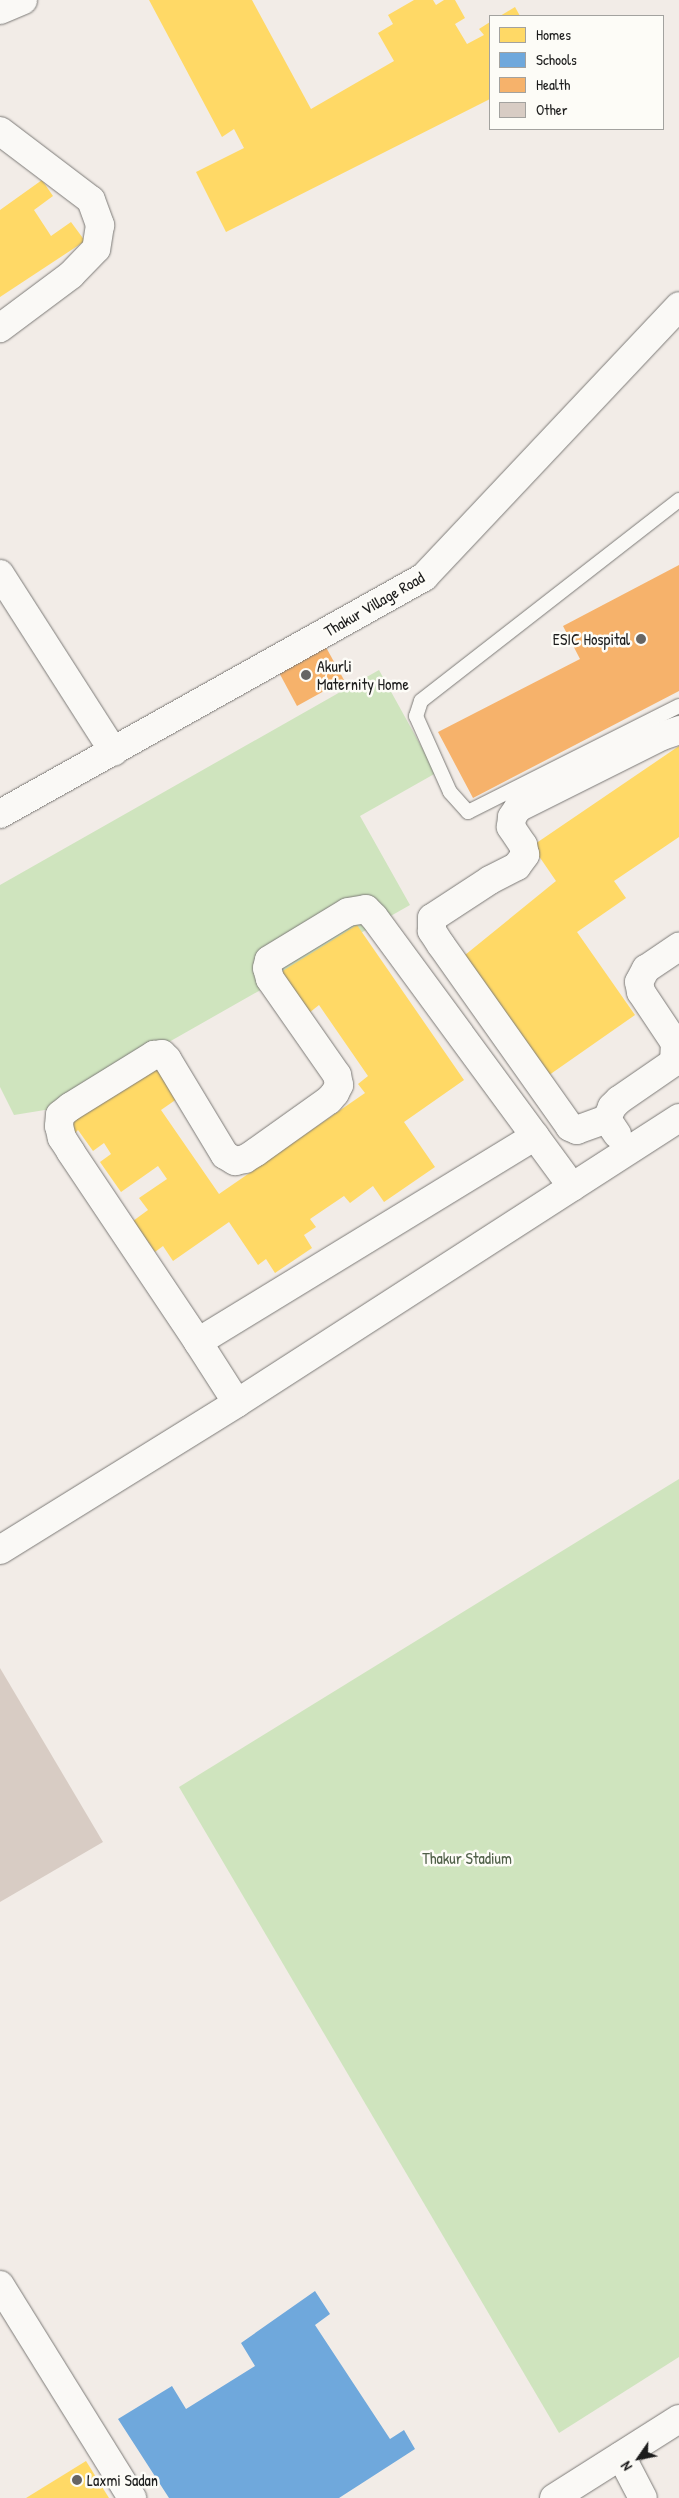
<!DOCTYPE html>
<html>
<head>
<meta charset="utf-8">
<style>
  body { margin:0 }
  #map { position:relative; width:679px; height:2498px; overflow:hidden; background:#f2ece7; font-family:"Patrick Hand",sans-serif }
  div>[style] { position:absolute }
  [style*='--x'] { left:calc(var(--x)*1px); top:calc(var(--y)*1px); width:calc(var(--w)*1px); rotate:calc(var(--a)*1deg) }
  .green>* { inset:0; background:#cfe4be }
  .homes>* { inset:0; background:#ffd966 }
  .schools>* { inset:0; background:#6fa8dc }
  .health>* { inset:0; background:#f6b26b }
  .building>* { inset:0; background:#d8ccc4 }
  .roads { filter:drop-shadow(0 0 1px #7c7a77) drop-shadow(0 0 1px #7c7a77) }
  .service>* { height:14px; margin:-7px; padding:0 7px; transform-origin:7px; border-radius:7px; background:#faf9f6 }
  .minor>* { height:28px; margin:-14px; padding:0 14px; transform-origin:14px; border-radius:14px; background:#faf9f6 }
  .tertiary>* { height:28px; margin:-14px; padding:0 14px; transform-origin:14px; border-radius:14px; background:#faf9f6 }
  .dots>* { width:14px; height:14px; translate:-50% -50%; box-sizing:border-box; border:2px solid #fdfcf7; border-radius:50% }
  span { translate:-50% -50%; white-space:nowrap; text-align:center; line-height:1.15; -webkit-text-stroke:5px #fdfcf7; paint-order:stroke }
  .street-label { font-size:16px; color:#1c1c1c }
  .poi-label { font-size:16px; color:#1c1c1c }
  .right { translate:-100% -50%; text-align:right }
  .left { translate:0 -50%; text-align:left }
  .park-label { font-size:16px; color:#506049 }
  .legend { position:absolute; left:489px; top:15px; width:175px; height:115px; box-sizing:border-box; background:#fdfcf7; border:1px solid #a3a29f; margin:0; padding:6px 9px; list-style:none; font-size:15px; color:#1c1c1c }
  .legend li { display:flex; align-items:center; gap:10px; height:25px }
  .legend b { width:25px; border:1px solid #a3a29f }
  .north { position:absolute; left:614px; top:2433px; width:50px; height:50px; -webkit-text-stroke:4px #fdfcf7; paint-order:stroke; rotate:237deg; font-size:14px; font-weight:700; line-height:20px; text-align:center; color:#1c1c1c }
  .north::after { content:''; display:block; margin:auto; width:18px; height:22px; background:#1c1c1c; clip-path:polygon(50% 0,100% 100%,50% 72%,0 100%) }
</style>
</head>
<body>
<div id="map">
  <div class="green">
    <div style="clip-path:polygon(379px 670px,436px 773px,360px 816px,410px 905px,51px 1109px,14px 1115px,0 1087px,0 885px)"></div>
    <div style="clip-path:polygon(679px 1479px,679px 2357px,559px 2433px,179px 1787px)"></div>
  </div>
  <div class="homes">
    <div style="clip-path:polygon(149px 0,252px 0,311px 109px,394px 61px,378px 33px,393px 24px,388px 15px,414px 0,433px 0,436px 5px,444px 0,455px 0,465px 18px,455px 24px,467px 44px,484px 35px,479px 29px,490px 22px,490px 99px,226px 232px,196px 172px,244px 148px,234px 129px,222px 137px)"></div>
    <div style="clip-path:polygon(515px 7px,520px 16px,500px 16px)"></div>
    <div style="clip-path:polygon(42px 180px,53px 196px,34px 210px,51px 236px,71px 222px,85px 241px,0 297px,0 210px)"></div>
    <div style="clip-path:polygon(679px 746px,679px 837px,614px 881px,626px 898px,577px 932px,635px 1015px,542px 1080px,465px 955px,556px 881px,532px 846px)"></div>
    <div style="clip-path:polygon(357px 925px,464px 1080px,404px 1122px,435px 1167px,384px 1202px,373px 1186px,350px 1203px,344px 1196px,310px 1219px,316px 1227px,304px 1235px,312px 1248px,275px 1273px,266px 1259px,258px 1265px,229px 1222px,173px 1261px,163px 1246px,155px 1252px,133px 1221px,148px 1210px,139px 1198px,167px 1179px,158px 1166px,121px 1192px,100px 1162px,111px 1154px,104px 1143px,93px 1151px,78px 1130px,75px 1133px,67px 1121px,159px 1058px,184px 1094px,161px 1110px,219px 1194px,365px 1093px,358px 1084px,368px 1076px,319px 1005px,309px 1013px,281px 972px)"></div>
    <div style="clip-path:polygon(86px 2461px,109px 2498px,26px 2498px)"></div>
  </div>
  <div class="schools">
    <div style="clip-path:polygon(315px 2291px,330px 2314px,315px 2325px,390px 2439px,404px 2430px,415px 2449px,339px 2498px,169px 2498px,118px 2419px,172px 2386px,186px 2409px,255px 2366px,241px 2343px)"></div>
  </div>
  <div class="health">
    <div style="clip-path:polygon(679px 565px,679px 691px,473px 798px,438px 732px,580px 659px,563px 626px)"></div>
    <div style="clip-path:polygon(322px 640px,344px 680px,297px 706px,275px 665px)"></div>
  </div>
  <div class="building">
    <div style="clip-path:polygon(0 1668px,103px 1842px,0 1902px)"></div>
  </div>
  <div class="roads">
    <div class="service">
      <div style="--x:679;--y:500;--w:327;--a:142.1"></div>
      <div style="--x:421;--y:701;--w:16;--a:108"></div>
      <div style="--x:416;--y:716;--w:83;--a:65.9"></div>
      <div style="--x:450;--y:792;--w:27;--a:48"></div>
      <div style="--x:468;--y:812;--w:236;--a:-26.7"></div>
    </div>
    <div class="minor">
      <div style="--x:0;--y:10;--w:25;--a:-23"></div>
      <div style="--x:0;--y:131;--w:114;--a:37.2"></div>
      <div style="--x:91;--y:200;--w:27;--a:70"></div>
      <div style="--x:100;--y:225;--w:24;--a:99"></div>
      <div style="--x:96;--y:249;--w:36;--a:134"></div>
      <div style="--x:71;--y:275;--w:89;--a:143.3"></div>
      <div style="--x:0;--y:574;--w:211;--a:57.4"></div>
      <div style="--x:607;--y:1119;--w:32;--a:160"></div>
      <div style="--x:577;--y:1130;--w:8;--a:-157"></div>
      <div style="--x:570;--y:1127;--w:223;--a:-125.3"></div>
      <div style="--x:441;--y:945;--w:17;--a:-123"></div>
      <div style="--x:432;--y:931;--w:13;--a:-90"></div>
      <div style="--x:432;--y:918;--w:69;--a:-33.2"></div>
      <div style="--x:490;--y:880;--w:30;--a:-27"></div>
      <div style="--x:517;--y:866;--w:14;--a:-54"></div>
      <div style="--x:525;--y:855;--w:10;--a:-101"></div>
      <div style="--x:523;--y:845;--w:22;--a:-124"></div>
      <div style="--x:511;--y:827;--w:10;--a:-84"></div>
      <div style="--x:512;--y:817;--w:11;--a:-56"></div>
      <div style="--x:518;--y:808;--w:161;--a:-26.6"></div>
      <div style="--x:662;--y:736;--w:18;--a:-19"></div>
      <div style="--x:617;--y:1134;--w:18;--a:-124"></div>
      <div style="--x:607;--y:1119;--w:13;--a:-67"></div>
      <div style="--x:612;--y:1107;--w:10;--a:-45"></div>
      <div style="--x:619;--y:1100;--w:67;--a:-34.6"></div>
      <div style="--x:674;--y:1062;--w:19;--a:-87"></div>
      <div style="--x:675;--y:1043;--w:61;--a:-123.7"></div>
      <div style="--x:641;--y:992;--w:10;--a:-101"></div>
      <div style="--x:639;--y:982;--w:15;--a:-62"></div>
      <div style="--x:646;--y:969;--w:40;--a:-34"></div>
      <div style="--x:198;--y:1342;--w:395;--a:-31.4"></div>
      <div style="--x:237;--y:1403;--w:72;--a:-122.6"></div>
      <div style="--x:198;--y:1342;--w:229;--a:-123.8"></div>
      <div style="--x:71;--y:1152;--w:17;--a:-123"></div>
      <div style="--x:62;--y:1138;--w:12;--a:-104"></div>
      <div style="--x:59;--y:1126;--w:11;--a:-85"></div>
      <div style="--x:60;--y:1115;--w:13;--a:-39"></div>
      <div style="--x:70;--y:1107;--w:99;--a:-31.8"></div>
      <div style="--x:154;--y:1055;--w:8;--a:-7"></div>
      <div style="--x:162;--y:1054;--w:7;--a:45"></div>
      <div style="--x:167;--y:1059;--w:112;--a:58.9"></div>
      <div style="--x:225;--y:1155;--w:12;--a:31"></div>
      <div style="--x:235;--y:1161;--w:10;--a:-11"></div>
      <div style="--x:245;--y:1159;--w:13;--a:-32"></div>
      <div style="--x:256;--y:1152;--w:90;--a:-35.5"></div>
      <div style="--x:329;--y:1100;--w:9;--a:-49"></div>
      <div style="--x:335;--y:1093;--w:9;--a:-63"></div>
      <div style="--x:339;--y:1085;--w:10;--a:-101"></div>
      <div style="--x:337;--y:1075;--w:117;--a:-124.9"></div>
      <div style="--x:270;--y:979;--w:11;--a:-105"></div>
      <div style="--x:267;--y:968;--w:8;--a:-76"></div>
      <div style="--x:269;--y:960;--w:92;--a:-31.3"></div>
      <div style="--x:348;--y:912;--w:18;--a:-9"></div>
      <div style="--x:366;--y:909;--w:11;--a:45"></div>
      <div style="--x:374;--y:917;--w:335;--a:53.7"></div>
      <div style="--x:0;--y:1550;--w:279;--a:-31.8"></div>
      <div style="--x:237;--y:1403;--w:526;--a:-32.81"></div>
      <div style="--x:0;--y:2285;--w:251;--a:58.2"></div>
      <div style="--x:621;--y:2456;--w:47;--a:62.4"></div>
    </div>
    <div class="tertiary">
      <div style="--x:0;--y:814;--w:486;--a:-29.2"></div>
      <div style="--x:424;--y:577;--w:372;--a:-46.7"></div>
      <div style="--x:554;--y:2498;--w:148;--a:-32.3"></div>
    </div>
  </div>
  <div class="dots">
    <div style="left:641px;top:639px;background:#676563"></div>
    <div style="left:306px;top:675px;background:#676563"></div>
    <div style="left:77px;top:2480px;background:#676563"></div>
  </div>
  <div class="street-label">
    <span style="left:374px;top:604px;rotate:-30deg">Thakur Village Road</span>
  </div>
  <div class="poi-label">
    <span class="right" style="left:630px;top:639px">ESIC Hospital</span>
    <span class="left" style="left:317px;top:675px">Akurli<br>Maternity Home</span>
    <span class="left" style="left:87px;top:2480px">Laxmi Sadan</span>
  </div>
  <div class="park-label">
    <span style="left:467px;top:1858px">Thakur Stadium</span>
  </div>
  <ul class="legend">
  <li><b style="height:14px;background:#ffd966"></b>Homes</li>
  <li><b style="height:14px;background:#6fa8dc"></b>Schools</li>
  <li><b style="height:14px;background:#f6b26b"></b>Health</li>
  <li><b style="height:14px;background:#d8ccc4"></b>Other</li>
  </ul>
  <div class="north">N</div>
</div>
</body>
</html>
